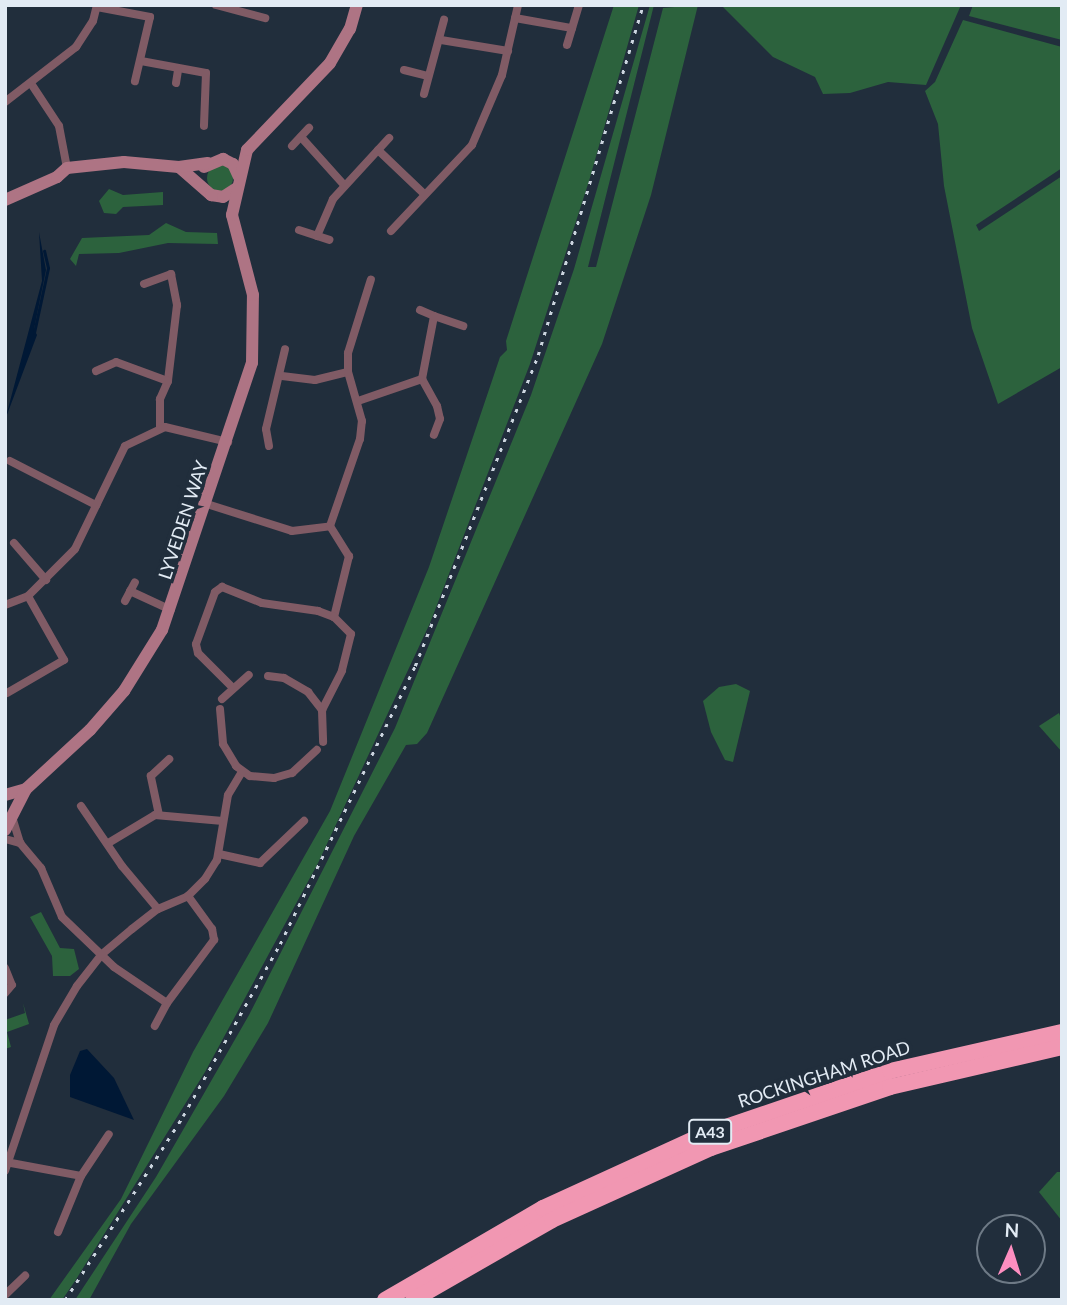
<!DOCTYPE html>
<html>
<head>
<meta charset="utf-8">
<style>
  body { margin:0 }
  #map { position:relative; width:1067px; height:1305px; overflow:hidden; background:#212e3c; font-family:Lato,sans-serif }
  div>[style] { position:absolute }
  [style*='--x'] { left:calc(var(--x)*1px); top:calc(var(--y)*1px); width:calc(var(--w)*1px); rotate:calc(var(--a)*1deg) }
  .green>* { inset:0; background:#2c623d }
  .round { border-radius:50% }
  .water>* { inset:0; background:#001835 }
  .stream>* { height:2.5px; margin:-1.25px; padding:0 1.25px; transform-origin:1.25px; border-radius:1.25px; background:#001835 }
  .street>* { height:8px; margin:-4px; padding:0 4px; transform-origin:4px; border-radius:4px; background:#805b65 }
  .secondary>* { height:12px; margin:-6px; padding:0 6px; transform-origin:6px; border-radius:6px; background:#ae7484 }
  .highway>* { height:16px; margin:-8px; padding:0 8px; transform-origin:8px; border-radius:8px; background:#f197b2 }
  .rail>* { height:2.5px; margin-top:-1.25px; transform-origin:0; background:repeating-linear-gradient(90deg,#ccd5df 0 3.5px,transparent 0 10.5px) }
  span { translate:-50% -50%; white-space:nowrap; text-align:center; line-height:1.15; -webkit-text-stroke:7px #212e3c; paint-order:stroke }
  .shield-label span { padding:2px 5px; background:#212e3c; border:2px solid; border-radius:5px; -webkit-text-stroke-width:0 }
  .shield-label { font-size:16px; color:#e2ebf4; font-weight:700 }
  .street-label { font-size:18px; color:#e2ebf4 }
  .frame { position:absolute; inset:0; border:7px solid #e2ebf4; pointer-events:none }
  .north { position:absolute; left:976px; top:1214px; width:70px; height:70px; box-sizing:border-box; background:#212e3c; border:2px solid #6e7a86; border-radius:50%; rotate:3deg; font-size:19px; font-weight:700; line-height:28px; text-align:center; color:#e2ebf4 }
  .north::after { content:''; display:block; margin:auto; width:24px; height:32px; background:#fd8ec0; clip-path:polygon(50% 0,100% 100%,50% 72%,0 100%) }
</style>
</head>
<body>
<div id="map">
  <div class="green">
    <div style="clip-path:polygon(614px 5px,639px 5px,589px 181px,530px 364px,430px 623px,318px 863px,205px 1072px,75px 1281px,62px 1300px,49px 1300px,121px 1199px,193px 1052px,330px 811px,429px 567px,500px 357px,507px 350px,506px 341px)"></div>
    <div style="clip-path:polygon(650px 5px,654px 5px,588px 267px,596px 267px,663px 8px,698px 5px,651px 195px,602px 344px,427px 733px,417px 744px,406px 745px,354px 836px,268px 1023px,224px 1096px,131px 1224px,89px 1300px,75px 1300px,156px 1177px,249px 1015px,395px 728px,531px 395px,574px 269px)"></div>
    <div style="clip-path:polygon(721px 5px,961px 5px,926px 85px,888px 82px,850px 93px,823px 94px,815px 77px,773px 57px)"></div>
    <div style="clip-path:polygon(973px 5px,1062px 5px,1062px 40px,969px 16px)"></div>
    <div style="clip-path:polygon(963px 20px,1062px 47px,1062px 168px,976px 225px,979px 231px,1062px 176px,1062px 367px,998px 404px,972px 328px,944px 186px,938px 124px,925px 91px,935px 82px)"></div>
    <div class="round" style="left:207px;top:165px;width:26px;height:26px"></div>
    <div style="clip-path:polygon(109px 189px,123px 195px,163px 192px,163px 205px,123px 207px,116px 214px,104px 213px,99px 201px)"></div>
    <div style="clip-path:polygon(166px 223px,186px 232px,217px 233px,218px 244px,168px 243px,119px 253px,79px 254px,76px 266px,70px 259px,82px 238px,149px 235px)"></div>
    <div style="clip-path:polygon(736px 684px,750px 691px,733px 762px,725px 760px,711px 732px,703px 701px,719px 687px)"></div>
    <div style="clip-path:polygon(1059px 713px,1062px 722px,1062px 752px,1039px 726px)"></div>
    <div style="clip-path:polygon(41px 912px,60px 948px,74px 949px,79px 969px,70px 976px,53px 976px,52px 956px,30px 917px)"></div>
    <div style="clip-path:polygon(23px 1003px,29px 1024px,7px 1032px,11px 1047px,5px 1049px,5px 1020px,25px 1013px)"></div>
    <div style="clip-path:polygon(1057px 1172px,1062px 1172px,1062px 1221px,1039px 1192px)"></div>
  </div>
  <div class="water">
    <div style="clip-path:polygon(39px 232px,46px 270px,34px 329px,37px 335px,5px 420px,42px 281px)"></div>
    <div style="clip-path:polygon(87px 1049px,114px 1078px,134px 1120px,70px 1097px,70px 1075px,80px 1051px)"></div>
  </div>
  <div class="stream">
    <div style="--x:34;--y:333;--w:66;--a:-77.8"></div>
    <div style="--x:48;--y:268;--w:17;--a:-103"></div>
  </div>
  <div class="street">
    <div style="--x:216;--y:5;--w:51;--a:14.9"></div>
    <div style="--x:97;--y:7;--w:54;--a:10.7"></div>
    <div style="--x:150;--y:17;--w:66;--a:103.2"></div>
    <div style="--x:515;--y:18;--w:58;--a:10"></div>
    <div style="--x:441;--y:40;--w:68;--a:9.3"></div>
    <div style="--x:567;--y:45;--w:42;--a:-73.3"></div>
    <div style="--x:141;--y:61;--w:66;--a:10.5"></div>
    <div style="--x:206;--y:73;--w:53;--a:92.2"></div>
    <div style="--x:404;--y:70;--w:25;--a:14"></div>
    <div style="--x:176;--y:83;--w:13;--a:-81"></div>
    <div style="--x:32;--y:85;--w:49;--a:56.6"></div>
    <div style="--x:59;--y:126;--w:43;--a:79.2"></div>
    <div style="--x:424;--y:94;--w:77;--a:-74.9"></div>
    <div style="--x:5;--y:102;--w:90;--a:-37.8"></div>
    <div style="--x:76;--y:47;--w:31;--a:-57"></div>
    <div style="--x:93;--y:21;--w:16;--a:-76"></div>
    <div style="--x:301;--y:137;--w:64;--a:48.1"></div>
    <div style="--x:292;--y:146;--w:25;--a:-47"></div>
    <div style="--x:378;--y:150;--w:64;--a:43.7"></div>
    <div style="--x:299;--y:230;--w:32;--a:18"></div>
    <div style="--x:391;--y:231;--w:118;--a:-46.7"></div>
    <div style="--x:472;--y:145;--w:76;--a:-66.8"></div>
    <div style="--x:502;--y:75;--w:72;--a:-77.1"></div>
    <div style="--x:317;--y:236;--w:40;--a:-66.6"></div>
    <div style="--x:333;--y:199;--w:83;--a:-47.4"></div>
    <div style="--x:144;--y:284;--w:29;--a:-20"></div>
    <div style="--x:171;--y:274;--w:32;--a:79"></div>
    <div style="--x:177;--y:305;--w:77;--a:96.8"></div>
    <div style="--x:168;--y:381;--w:20;--a:114"></div>
    <div style="--x:160;--y:399;--w:29;--a:90"></div>
    <div style="--x:420;--y:310;--w:15;--a:23"></div>
    <div style="--x:96;--y:371;--w:22;--a:-24"></div>
    <div style="--x:116;--y:362;--w:55;--a:20.1"></div>
    <div style="--x:282;--y:376;--w:33;--a:7"></div>
    <div style="--x:315;--y:380;--w:34;--a:-14"></div>
    <div style="--x:422;--y:379;--w:31;--a:61"></div>
    <div style="--x:437;--y:406;--w:13;--a:77"></div>
    <div style="--x:440;--y:419;--w:17;--a:111"></div>
    <div style="--x:358;--y:401;--w:68;--a:-19"></div>
    <div style="--x:422;--y:379;--w:64;--a:-79.2"></div>
    <div style="--x:434;--y:316;--w:31;--a:19"></div>
    <div style="--x:269;--y:446;--w:17;--a:-100"></div>
    <div style="--x:266;--y:429;--w:82;--a:-76.6"></div>
    <div style="--x:10;--y:461;--w:97;--a:27.1"></div>
    <div style="--x:207;--y:504;--w:89;--a:17.6"></div>
    <div style="--x:292;--y:531;--w:38;--a:-7"></div>
    <div style="--x:330;--y:526;--w:92;--a:-71"></div>
    <div style="--x:360;--y:439;--w:18;--a:-84"></div>
    <div style="--x:362;--y:421;--w:51;--a:-105.9"></div>
    <div style="--x:348;--y:372;--w:19;--a:-90"></div>
    <div style="--x:348;--y:353;--w:77;--a:-72.7"></div>
    <div style="--x:330;--y:526;--w:36;--a:58"></div>
    <div style="--x:349;--y:556;--w:63;--a:103.8"></div>
    <div style="--x:14;--y:543;--w:49;--a:49.1"></div>
    <div style="--x:130;--y:591;--w:45;--a:24.9"></div>
    <div style="--x:125;--y:601;--w:21;--a:-62"></div>
    <div style="--x:5;--y:605;--w:25;--a:-21"></div>
    <div style="--x:28;--y:596;--w:66;--a:-45"></div>
    <div style="--x:75;--y:549;--w:114;--a:-64.1"></div>
    <div style="--x:125;--y:446;--w:44;--a:-25.4"></div>
    <div style="--x:165;--y:427;--w:65;--a:13.4"></div>
    <div style="--x:268;--y:676;--w:16;--a:7"></div>
    <div style="--x:284;--y:678;--w:28;--a:30"></div>
    <div style="--x:308;--y:692;--w:23;--a:52"></div>
    <div style="--x:322;--y:710;--w:32;--a:88"></div>
    <div style="--x:232;--y:687;--w:48;--a:-135"></div>
    <div style="--x:198;--y:653;--w:9;--a:-103"></div>
    <div style="--x:196;--y:644;--w:55;--a:-69.9"></div>
    <div style="--x:215;--y:592;--w:9;--a:-36"></div>
    <div style="--x:222;--y:587;--w:43;--a:21.8"></div>
    <div style="--x:262;--y:603;--w:57;--a:8.1"></div>
    <div style="--x:318;--y:611;--w:17;--a:21"></div>
    <div style="--x:334;--y:617;--w:24;--a:45"></div>
    <div style="--x:351;--y:634;--w:38;--a:104"></div>
    <div style="--x:342;--y:671;--w:44;--a:117.1"></div>
    <div style="--x:7;--y:693;--w:66;--a:-30.1"></div>
    <div style="--x:64;--y:660;--w:73;--a:-119.4"></div>
    <div style="--x:222;--y:699;--w:36;--a:-42"></div>
    <div style="--x:220;--y:709;--w:35;--a:85"></div>
    <div style="--x:223;--y:744;--w:26;--a:59"></div>
    <div style="--x:236;--y:766;--w:17;--a:36"></div>
    <div style="--x:250;--y:776;--w:24;--a:5"></div>
    <div style="--x:274;--y:778;--w:19;--a:-16"></div>
    <div style="--x:292;--y:773;--w:34;--a:-43"></div>
    <div style="--x:81;--y:806;--w:73;--a:55.7"></div>
    <div style="--x:122;--y:866;--w:56;--a:50.1"></div>
    <div style="--x:159;--y:815;--w:40;--a:-102"></div>
    <div style="--x:151;--y:776;--w:25;--a:-43"></div>
    <div style="--x:13;--y:820;--w:24;--a:73"></div>
    <div style="--x:5;--y:839;--w:16;--a:15"></div>
    <div style="--x:20;--y:843;--w:33;--a:50"></div>
    <div style="--x:41;--y:868;--w:53;--a:66.8"></div>
    <div style="--x:62;--y:917;--w:72;--a:43.9"></div>
    <div style="--x:114;--y:967;--w:64;--a:34.2"></div>
    <div style="--x:167;--y:1003;--w:26;--a:118"></div>
    <div style="--x:110;--y:842;--w:52;--a:-31"></div>
    <div style="--x:155;--y:815;--w:68;--a:5"></div>
    <div style="--x:219;--y:854;--w:42;--a:12.4"></div>
    <div style="--x:260;--y:863;--w:61;--a:-43.7"></div>
    <div style="--x:5;--y:968;--w:18;--a:68"></div>
    <div style="--x:12;--y:985;--w:11;--a:131"></div>
    <div style="--x:167;--y:1003;--w:79;--a:-53.3"></div>
    <div style="--x:214;--y:940;--w:11;--a:-100"></div>
    <div style="--x:212;--y:929;--w:41;--a:-126"></div>
    <div style="--x:11;--y:1163;--w:71;--a:10.5"></div>
    <div style="--x:5;--y:1171;--w:154;--a:-71.4"></div>
    <div style="--x:54;--y:1025;--w:45;--a:-59.5"></div>
    <div style="--x:77;--y:986;--w:39;--a:-52"></div>
    <div style="--x:101;--y:955;--w:40;--a:-40"></div>
    <div style="--x:132;--y:929;--w:33;--a:-38"></div>
    <div style="--x:158;--y:909;--w:33;--a:-23"></div>
    <div style="--x:188;--y:896;--w:24;--a:-45"></div>
    <div style="--x:205;--y:879;--w:22;--a:-58"></div>
    <div style="--x:217;--y:860;--w:66;--a:-80.4"></div>
    <div style="--x:228;--y:795;--w:27;--a:-59"></div>
    <div style="--x:58;--y:1232;--w:61;--a:-67.7"></div>
    <div style="--x:81;--y:1176;--w:50;--a:-56.3"></div>
    <div style="--x:5;--y:1295;--w:28;--a:-44"></div>
  </div>
  <div class="secondary">
    <div style="--x:179;--y:167;--w:43;--a:41.2"></div>
    <div style="--x:211;--y:195;--w:12;--a:9"></div>
    <div style="--x:223;--y:197;--w:17;--a:-33"></div>
    <div style="--x:204;--y:167;--w:21;--a:-23"></div>
    <div style="--x:223;--y:159;--w:11;--a:27"></div>
    <div style="--x:233;--y:164;--w:14;--a:65"></div>
    <div style="--x:5;--y:200;--w:57;--a:-23.9"></div>
    <div style="--x:57;--y:177;--w:13;--a:-42"></div>
    <div style="--x:67;--y:168;--w:57;--a:-6"></div>
    <div style="--x:124;--y:162;--w:55;--a:5.2"></div>
    <div style="--x:179;--y:167;--w:29;--a:-8"></div>
    <div style="--x:5;--y:795;--w:22;--a:-16"></div>
    <div style="--x:26;--y:789;--w:87;--a:-42.7"></div>
    <div style="--x:90;--y:730;--w:52;--a:-48.9"></div>
    <div style="--x:124;--y:691;--w:72;--a:-58.1"></div>
    <div style="--x:162;--y:630;--w:282;--a:-71.4"></div>
    <div style="--x:252;--y:363;--w:68;--a:-89.2"></div>
    <div style="--x:253;--y:295;--w:83;--a:-104.7"></div>
    <div style="--x:232;--y:215;--w:67;--a:-77"></div>
    <div style="--x:247;--y:150;--w:120;--a:-46.3"></div>
    <div style="--x:330;--y:63;--w:39;--a:-60"></div>
    <div style="--x:350;--y:29;--w:25;--a:-74"></div>
    <div style="--x:5;--y:830;--w:46;--a:-62.9"></div>
  </div>
  <div class="highway">
    <div style="--x:385;--y:1300;--w:183;--a:-30.2"></div>
    <div style="--x:543;--y:1208;--w:178;--a:-24.6"></div>
    <div style="--x:705;--y:1134;--w:195;--a:-18.8"></div>
    <div style="--x:890;--y:1071;--w:176;--a:-12.8"></div>
    <div style="--x:413;--y:1300;--w:160;--a:-29.9"></div>
    <div style="--x:552;--y:1220;--w:175;--a:-24.4"></div>
    <div style="--x:711;--y:1148;--w:189;--a:-18.8"></div>
    <div style="--x:890;--y:1087;--w:177;--a:-13.1"></div>
  </div>
  <div class="rail">
    <div style="--x:65;--y:1300;--w:219;--a:-57.3"></div>
    <div style="--x:183;--y:1116;--w:197;--a:-60.6"></div>
    <div style="--x:280;--y:944;--w:309;--a:-64.1"></div>
    <div style="--x:415;--y:666;--w:334;--a:-68.4"></div>
    <div style="--x:538;--y:355;--w:365;--a:-73.3"></div>
  </div>
  <div class="shield-label">
    <span style="left:710px;top:1132px">A43</span>
  </div>
  <div class="street-label">
    <span style="left:183px;top:520px;rotate:-72deg">LYVEDEN WAY</span>
    <span style="left:824px;top:1074px;rotate:-18deg">ROCKINGHAM ROAD</span>
  </div>
  <div class="frame"></div>
  <div class="north">N</div>
</div>
</body>
</html>
